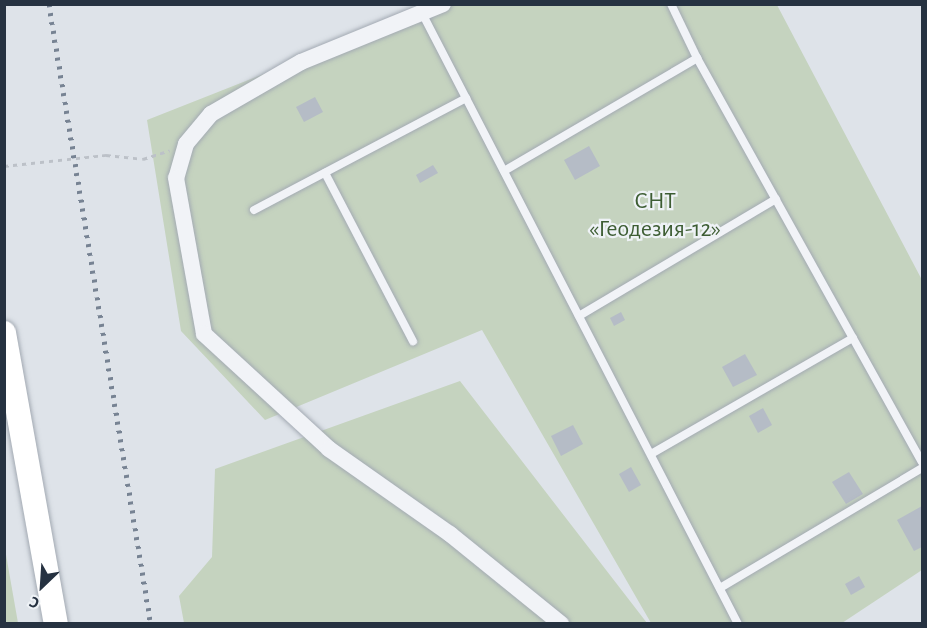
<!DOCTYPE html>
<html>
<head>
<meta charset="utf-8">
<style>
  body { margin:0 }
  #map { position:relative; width:927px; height:628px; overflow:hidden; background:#dee3e9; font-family:"Alegreya Sans",sans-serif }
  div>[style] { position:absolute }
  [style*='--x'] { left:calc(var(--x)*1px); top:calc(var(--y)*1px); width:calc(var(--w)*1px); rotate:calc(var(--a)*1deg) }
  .green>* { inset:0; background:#c5d3bf }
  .building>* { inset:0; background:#b5bcc6 }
  .path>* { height:3px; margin-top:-1.5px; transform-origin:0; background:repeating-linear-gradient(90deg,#bcc1c8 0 4.5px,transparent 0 9px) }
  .roads { filter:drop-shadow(0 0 2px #a3aab3) drop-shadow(0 0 2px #a3aab3) }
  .lane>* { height:8px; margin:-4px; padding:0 4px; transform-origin:4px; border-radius:4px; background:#f1f3f7 }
  .street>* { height:16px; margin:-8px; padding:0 8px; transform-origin:8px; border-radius:8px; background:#f1f3f7 }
  .secondary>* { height:24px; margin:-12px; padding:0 12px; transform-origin:12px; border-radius:12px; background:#fff }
  .rail>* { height:4.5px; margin-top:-2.25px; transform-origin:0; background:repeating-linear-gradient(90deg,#778393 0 3px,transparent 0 9px) }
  span { translate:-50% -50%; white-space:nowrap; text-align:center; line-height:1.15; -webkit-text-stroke:4.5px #eef2f6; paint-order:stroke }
  .park-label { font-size:24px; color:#3d5d33 }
  .frame { position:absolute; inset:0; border:6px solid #263241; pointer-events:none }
  .north { position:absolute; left:12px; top:556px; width:60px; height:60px; -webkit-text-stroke:4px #eef2f6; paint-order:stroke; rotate:205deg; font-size:16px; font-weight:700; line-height:24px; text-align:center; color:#263241 }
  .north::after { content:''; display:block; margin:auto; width:21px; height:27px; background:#263241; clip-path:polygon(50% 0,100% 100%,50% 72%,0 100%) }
</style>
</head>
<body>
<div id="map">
  <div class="green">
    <div style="clip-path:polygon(438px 5px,777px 5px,922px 280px,922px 570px,842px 623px,651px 623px,482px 330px,265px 420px,181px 331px,147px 120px)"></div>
    <div style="clip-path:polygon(460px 381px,647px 623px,184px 623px,179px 596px,212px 557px,215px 469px)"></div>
    <div style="clip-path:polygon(4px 549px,5px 549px,18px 623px,5px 623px)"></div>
  </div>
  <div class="building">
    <div style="clip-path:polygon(315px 97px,323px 112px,304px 122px,296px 107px)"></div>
    <div style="clip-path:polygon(589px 146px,600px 166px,575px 180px,564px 160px)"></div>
    <div style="clip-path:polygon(433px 165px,438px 173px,420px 183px,416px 175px)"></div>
    <div style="clip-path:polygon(621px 312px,625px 320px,614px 326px,610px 318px)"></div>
    <div style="clip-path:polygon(745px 354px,757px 375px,733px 387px,722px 367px)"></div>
    <div style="clip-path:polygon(763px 408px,772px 425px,758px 433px,749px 416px)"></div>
    <div style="clip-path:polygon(573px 425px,583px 444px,561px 456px,551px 436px)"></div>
    <div style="clip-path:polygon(631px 467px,641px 485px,629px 492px,619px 474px)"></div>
    <div style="clip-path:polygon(849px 472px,863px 494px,846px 504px,832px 482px)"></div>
    <div style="clip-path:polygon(922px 506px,922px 547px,914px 551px,897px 520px)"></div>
    <div style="clip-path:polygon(859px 576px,865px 587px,851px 595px,845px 584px)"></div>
  </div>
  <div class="path">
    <div style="--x:4;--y:166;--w:103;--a:-6.2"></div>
    <div style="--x:106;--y:155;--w:37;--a:6"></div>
    <div style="--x:143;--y:159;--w:28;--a:-18"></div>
  </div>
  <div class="roads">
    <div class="lane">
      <div style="--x:671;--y:4;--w:60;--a:64.3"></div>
      <div style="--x:422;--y:13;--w:688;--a:62.65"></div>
      <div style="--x:504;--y:171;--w:224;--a:-30.3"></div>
      <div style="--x:697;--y:58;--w:462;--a:60.9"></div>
      <div style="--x:325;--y:173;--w:190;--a:62.4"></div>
      <div style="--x:254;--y:210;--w:240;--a:-27.8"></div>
      <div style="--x:579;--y:316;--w:229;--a:-30.7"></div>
      <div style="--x:651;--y:454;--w:233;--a:-29.9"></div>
      <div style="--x:720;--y:588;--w:235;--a:-30.7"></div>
    </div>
    <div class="street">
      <div style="--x:443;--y:4;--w:153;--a:157.8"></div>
      <div style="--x:301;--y:62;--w:104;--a:150"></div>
      <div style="--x:211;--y:114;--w:39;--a:130"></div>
      <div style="--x:186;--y:144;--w:35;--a:106"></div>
      <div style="--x:176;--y:178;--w:158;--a:79.8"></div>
      <div style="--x:204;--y:334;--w:170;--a:42.6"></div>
      <div style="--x:329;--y:449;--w:148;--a:35.1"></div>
      <div style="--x:450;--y:534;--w:143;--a:39"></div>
    </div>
    <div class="secondary">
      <div style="--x:4;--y:333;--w:296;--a:79.9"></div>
    </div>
  </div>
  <div class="rail">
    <div style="--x:49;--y:4;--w:628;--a:80.66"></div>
  </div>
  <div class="park-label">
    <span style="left:655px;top:216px">СНТ<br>«Геодезия-12»</span>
  </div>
  <div class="frame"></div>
  <div class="north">С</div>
</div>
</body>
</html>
